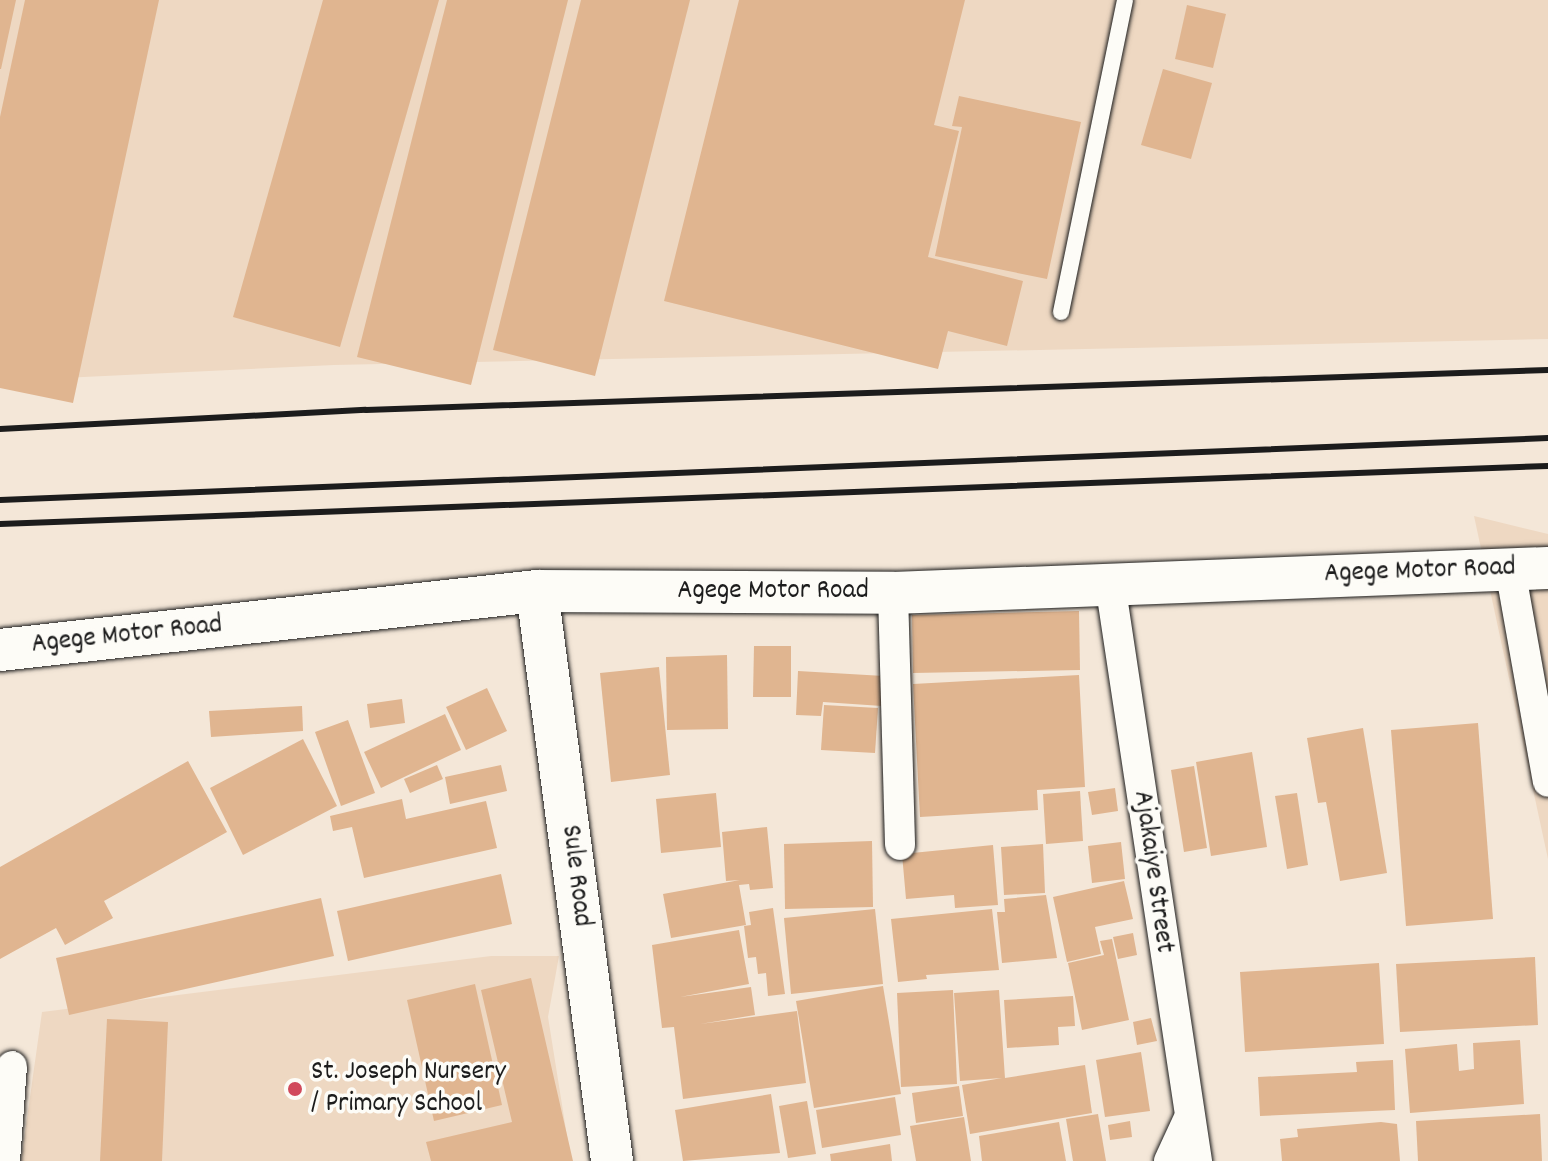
<!DOCTYPE html>
<html>
<head>
<meta charset="utf-8">
<style>
  body { margin:0 }
  #map { position:relative; width:1548px; height:1161px; overflow:hidden; background:#f4e7d8; font-family:Dekko,sans-serif }
  div>[style] { position:absolute }
  [style*='--x'] { left:calc(var(--x)*1px); top:calc(var(--y)*1px); width:calc(var(--w)*1px); rotate:calc(var(--a)*1deg) }
  .built>* { inset:0; background:#eed8c2 }
  .building>* { inset:0; background:#e0b590 }
  .roads { filter:drop-shadow(0 0 2px #1c1c1c) drop-shadow(0 0 2px #1c1c1c) }
  .lane>* { height:16px; margin:-8px; padding:0 8px; transform-origin:8px; border-radius:8px; background:#fdfcf7 }
  .street>* { height:30px; margin:-15px; padding:0 15px; transform-origin:15px; border-radius:15px; background:#fdfcf7 }
  .secondary>* { height:42px; margin:-21px; padding:0 21px; transform-origin:21px; border-radius:21px; background:#fdfcf7 }
  .rail>* { height:6px; margin:-3px; padding:0 3px; transform-origin:3px; border-radius:3px; background:#1c1c1c }
  .dots>* { width:22px; height:22px; translate:-50% -50%; box-sizing:border-box; border:4px solid #fdfcf7; border-radius:50% }
  span { translate:-50% -50%; white-space:nowrap; text-align:center; line-height:1.15; -webkit-text-stroke:7px #fdfcf7; paint-order:stroke }
  .street-label { font-size:28px; color:#1c1c1c }
  .poi-label { font-size:28px; color:#1c1c1c }
  .left { translate:0 -50%; text-align:left }
</style>
</head>
<body>
<div id="map">
  <div class="built">
    <div style="clip-path:polygon(0 0,1548px 0,1548px 339px,334px 365px,0 381px)"></div>
    <div style="clip-path:polygon(1474px 516px,1548px 534px,1548px 859px)"></div>
    <div style="clip-path:polygon(491px 956px,559px 956px,548px 1017px,571px 1161px,21px 1161px,42px 1012px)"></div>
  </div>
  <div class="building">
    <div style="clip-path:polygon(0 0,16px 0,1px 69px,0 69px)"></div>
    <div style="clip-path:polygon(25px 0,159px 0,73px 403px,0 388px,0 117px)"></div>
    <div style="clip-path:polygon(323px 0,439px 0,340px 347px,233px 317px)"></div>
    <div style="clip-path:polygon(447px 0,568px 0,471px 385px,357px 357px)"></div>
    <div style="clip-path:polygon(581px 0,690px 0,595px 376px,493px 350px)"></div>
    <div style="clip-path:polygon(739px 0,965px 0,934px 125px,959px 131px,928px 257px,1023px 281px,1007px 346px,948px 331px,938px 369px,664px 301px)"></div>
    <div style="clip-path:polygon(1187px 5px,1226px 14px,1213px 68px,1175px 59px)"></div>
    <div style="clip-path:polygon(1163px 69px,1212px 83px,1191px 159px,1141px 145px)"></div>
    <div style="clip-path:polygon(959px 96px,1081px 122px,1047px 279px,935px 256px,962px 127px,952px 126px)"></div>
    <div style="clip-path:polygon(1079px 611px,1080px 670px,913px 673px,912px 615px)"></div>
    <div style="clip-path:polygon(754px 646px,791px 646px,791px 697px,753px 697px)"></div>
    <div style="clip-path:polygon(727px 655px,728px 729px,667px 730px,666px 657px)"></div>
    <div style="clip-path:polygon(659px 667px,670px 775px,611px 782px,600px 673px)"></div>
    <div style="clip-path:polygon(798px 671px,884px 676px,882px 706px,823px 702px,821px 716px,796px 715px)"></div>
    <div style="clip-path:polygon(1079px 675px,1085px 787px,1037px 790px,1038px 810px,920px 817px,913px 684px)"></div>
    <div style="clip-path:polygon(487px 688px,507px 731px,466px 750px,446px 707px)"></div>
    <div style="clip-path:polygon(402px 699px,405px 723px,370px 728px,367px 704px)"></div>
    <div style="clip-path:polygon(824px 705px,878px 708px,875px 753px,821px 750px)"></div>
    <div style="clip-path:polygon(302px 706px,303px 731px,211px 737px,209px 711px)"></div>
    <div style="clip-path:polygon(445px 714px,461px 750px,381px 788px,364px 752px)"></div>
    <div style="clip-path:polygon(348px 720px,375px 793px,341px 806px,315px 732px)"></div>
    <div style="clip-path:polygon(1478px 723px,1493px 919px,1406px 926px,1391px 730px)"></div>
    <div style="clip-path:polygon(1363px 728px,1387px 873px,1340px 881px,1326px 802px,1318px 803px,1307px 738px)"></div>
    <div style="clip-path:polygon(303px 739px,337px 806px,243px 855px,210px 788px)"></div>
    <div style="clip-path:polygon(1252px 752px,1267px 847px,1211px 856px,1196px 762px)"></div>
    <div style="clip-path:polygon(188px 761px,227px 832px,104px 901px,113px 918px,65px 945px,56px 928px,0 959px,0 867px)"></div>
    <div style="clip-path:polygon(437px 765px,443px 779px,410px 793px,404px 779px)"></div>
    <div style="clip-path:polygon(501px 765px,507px 791px,450px 804px,445px 777px)"></div>
    <div style="clip-path:polygon(1194px 766px,1207px 848px,1184px 852px,1171px 770px)"></div>
    <div style="clip-path:polygon(1115px 788px,1118px 811px,1092px 815px,1088px 792px)"></div>
    <div style="clip-path:polygon(1080px 791px,1083px 841px,1046px 844px,1043px 794px)"></div>
    <div style="clip-path:polygon(716px 793px,721px 847px,661px 853px,656px 799px)"></div>
    <div style="clip-path:polygon(1297px 793px,1308px 865px,1287px 869px,1275px 796px)"></div>
    <div style="clip-path:polygon(402px 799px,406px 819px,486px 801px,497px 848px,364px 878px,352px 827px,333px 831px,330px 816px)"></div>
    <div style="clip-path:polygon(767px 827px,773px 888px,750px 890px,749px 884px,739px 885px,746px 925px,671px 938px,663px 894px,740px 880px,726px 881px,722px 832px)"></div>
    <div style="clip-path:polygon(872px 841px,873px 907px,785px 909px,784px 844px)"></div>
    <div style="clip-path:polygon(1121px 842px,1125px 879px,1092px 883px,1088px 846px)"></div>
    <div style="clip-path:polygon(1043px 844px,1045px 893px,1004px 895px,1001px 847px)"></div>
    <div style="clip-path:polygon(993px 845px,998px 905px,955px 908px,954px 895px,906px 899px,902px 854px)"></div>
    <div style="clip-path:polygon(501px 874px,512px 924px,348px 961px,337px 911px)"></div>
    <div style="clip-path:polygon(1124px 881px,1133px 919px,1095px 927px,1101px 954px,1067px 962px,1053px 897px)"></div>
    <div style="clip-path:polygon(1046px 895px,1057px 958px,1002px 963px,997px 912px,1005px 912px,1004px 899px)"></div>
    <div style="clip-path:polygon(321px 898px,334px 956px,69px 1015px,56px 958px)"></div>
    <div style="clip-path:polygon(773px 908px,785px 994px,768px 996px,766px 973px,758px 974px,756px 957px,748px 958px,744px 926px,751px 925px,749px 912px)"></div>
    <div style="clip-path:polygon(875px 909px,883px 984px,791px 994px,784px 918px)"></div>
    <div style="clip-path:polygon(992px 909px,999px 970px,926px 975px,927px 979px,898px 982px,891px 919px)"></div>
    <div style="clip-path:polygon(739px 930px,749px 984px,680px 997px,751px 987px,755px 1015px,700px 1024px,797px 1011px,806px 1083px,683px 1099px,674px 1027px,662px 1028px,652px 945px)"></div>
    <div style="clip-path:polygon(1133px 933px,1137px 955px,1118px 959px,1113px 937px)"></div>
    <div style="clip-path:polygon(1112px 939px,1129px 1020px,1082px 1030px,1068px 963px,1104px 955px,1100px 941px)"></div>
    <div style="clip-path:polygon(1535px 957px,1538px 1025px,1400px 1032px,1396px 964px)"></div>
    <div style="clip-path:polygon(1379px 963px,1384px 1044px,1245px 1052px,1240px 972px)"></div>
    <div style="clip-path:polygon(531px 978px,573px 1161px,431px 1161px,426px 1142px,512px 1122px,481px 990px)"></div>
    <div style="clip-path:polygon(475px 984px,502px 1105px,434px 1121px,407px 1000px)"></div>
    <div style="clip-path:polygon(883px 986px,901px 1094px,814px 1108px,796px 1001px)"></div>
    <div style="clip-path:polygon(953px 990px,957px 1084px,901px 1087px,897px 993px)"></div>
    <div style="clip-path:polygon(999px 990px,1005px 1078px,1085px 1065px,1092px 1113px,970px 1134px,962px 1085px,1002px 1078px,960px 1081px,954px 993px)"></div>
    <div style="clip-path:polygon(1073px 996px,1075px 1026px,1058px 1027px,1059px 1045px,1007px 1048px,1004px 1000px)"></div>
    <div style="clip-path:polygon(1151px 1018px,1157px 1041px,1137px 1045px,1133px 1022px)"></div>
    <div style="clip-path:polygon(107px 1019px,168px 1022px,162px 1161px,100px 1161px)"></div>
    <div style="clip-path:polygon(1520px 1040px,1524px 1104px,1410px 1113px,1405px 1049px,1457px 1044px,1459px 1071px,1474px 1069px,1473px 1043px)"></div>
    <div style="clip-path:polygon(1141px 1052px,1150px 1111px,1105px 1117px,1096px 1060px)"></div>
    <div style="clip-path:polygon(1393px 1060px,1395px 1110px,1260px 1116px,1258px 1077px,1357px 1072px,1356px 1062px)"></div>
    <div style="clip-path:polygon(959px 1086px,963px 1116px,916px 1123px,912px 1093px)"></div>
    <div style="clip-path:polygon(771px 1094px,780px 1153px,683px 1161px,675px 1110px)"></div>
    <div style="clip-path:polygon(895px 1097px,901px 1135px,822px 1148px,816px 1110px)"></div>
    <div style="clip-path:polygon(807px 1101px,816px 1154px,788px 1158px,779px 1106px)"></div>
    <div style="clip-path:polygon(1098px 1114px,1106px 1161px,1073px 1161px,1066px 1119px)"></div>
    <div style="clip-path:polygon(1540px 1114px,1542px 1161px,1418px 1161px,1416px 1121px)"></div>
    <div style="clip-path:polygon(964px 1117px,971px 1161px,916px 1161px,910px 1126px)"></div>
    <div style="clip-path:polygon(1130px 1121px,1132px 1137px,1110px 1140px,1108px 1125px)"></div>
    <div style="clip-path:polygon(1059px 1122px,1066px 1161px,982px 1161px,979px 1136px)"></div>
    <div style="clip-path:polygon(1381px 1122px,1397px 1124px,1400px 1161px,1282px 1161px,1280px 1139px,1298px 1137px,1297px 1129px)"></div>
    <div style="clip-path:polygon(890px 1144px,892px 1161px,831px 1161px,830px 1154px)"></div>
  </div>
  <div class="roads">
    <div class="lane">
      <div style="--x:1061;--y:312;--w:318;--a:-78.4"></div>
    </div>
    <div class="street">
      <div style="--x:1510;--y:569;--w:216;--a:79.9"></div>
      <div style="--x:1110;--y:583;--w:585;--a:81.44"></div>
      <div style="--x:893;--y:593;--w:252;--a:88.4"></div>
      <div style="--x:5;--y:1161;--w:95;--a:-85.8"></div>
      <div style="--x:1169;--y:1161;--w:45;--a:-65.1"></div>
    </div>
    <div class="secondary">
      <div style="--x:537;--y:591;--w:575;--a:82.5"></div>
      <div style="--x:0;--y:650;--w:540;--a:-6.27"></div>
      <div style="--x:537;--y:591;--w:356;--a:0.3"></div>
      <div style="--x:893;--y:593;--w:655;--a:-2.19"></div>
    </div>
  </div>
  <div class="rail">
    <div style="--x:0;--y:429;--w:366;--a:-3"></div>
    <div style="--x:366;--y:410;--w:1183;--a:-1.94"></div>
    <div style="--x:0;--y:500;--w:1549;--a:-2.29"></div>
    <div style="--x:0;--y:524;--w:1549;--a:-2.15"></div>
  </div>
  <div class="dots">
    <div style="left:295px;top:1089px;background:#d1495b"></div>
  </div>
  <div class="street-label">
    <span style="left:1420px;top:572px;rotate:-2deg">Agege Motor Road</span>
    <span style="left:773px;top:592px">Agege Motor Road</span>
    <span style="left:127px;top:636px;rotate:-6deg">Agege Motor Road</span>
    <span style="left:1152px;top:872px;rotate:82deg">Ajakaiye Street</span>
    <span style="left:575px;top:876px;rotate:83deg">Sule Road</span>
  </div>
  <div class="poi-label">
    <span class="left" style="left:311px;top:1089px">St. Joseph Nursery<br>/ Primary School</span>
  </div>
</div>
</body>
</html>
